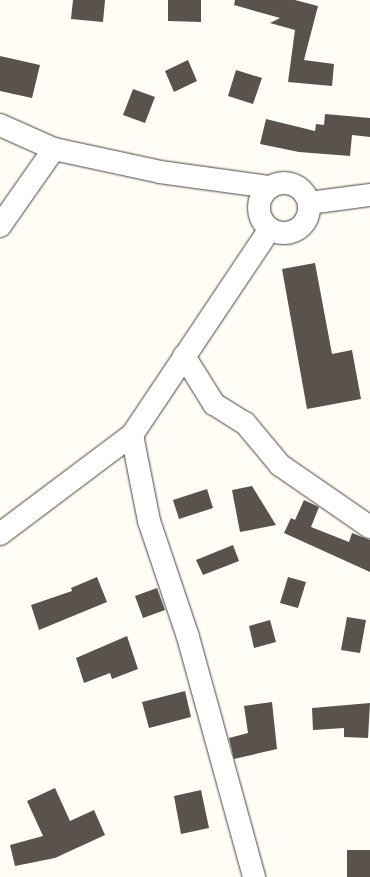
<!DOCTYPE html>
<html>
<head>
<meta charset="utf-8">
<style>
  body { margin:0 }
  #map { position:relative; width:370px; height:877px; overflow:hidden; background:#fffdf5; font-family:"Source Serif 4",serif }
  div>[style] { position:absolute }
  [style*='--x'] { left:calc(var(--x)*1px); top:calc(var(--y)*1px); width:calc(var(--w)*1px); rotate:calc(var(--a)*1deg) }
  .building>* { inset:0; background:#5a524d }
  .roads { filter:drop-shadow(0 0 1px #444) drop-shadow(0 0 1px #444) }
  .minor>* { height:22px; margin:-11px; padding:0 11px; transform-origin:11px; border-radius:11px; background:#fff }
  .minor>.ring { margin:-11px; padding:0; box-sizing:content-box; background:none; border:22px solid #fff; border-radius:50% }
  .tertiary>* { height:22px; margin:-11px; padding:0 11px; transform-origin:11px; border-radius:11px; background:#fff }
  span { translate:-50% -50%; white-space:nowrap; text-align:center; line-height:1.15; -webkit-text-stroke:4px #fff; paint-order:stroke }
</style>
</head>
<body>
<div id="map">
  <div class="building">
    <div style="clip-path:polygon(73px 0,105px 0,103px 22px,71px 19px)"></div>
    <div style="clip-path:polygon(168px 0,201px 0,201px 22px,168px 21px)"></div>
    <div style="clip-path:polygon(235px 0,295px 0,318px 6px,304px 60px,334px 64px,332px 86px,288px 82px,295px 30px,270px 23px,280px 18px,234px 5px)"></div>
    <div style="clip-path:polygon(0 56px,40px 65px,32px 98px,0 91px)"></div>
    <div style="clip-path:polygon(188px 60px,197px 81px,174px 92px,165px 71px)"></div>
    <div style="clip-path:polygon(236px 70px,262px 78px,253px 104px,228px 96px)"></div>
    <div style="clip-path:polygon(133px 89px,155px 97px,145px 123px,123px 115px)"></div>
    <div style="clip-path:polygon(325px 114px,370px 118px,370px 137px,352px 135px,350px 156px,299px 152px,260px 144px,266px 119px,315px 131px,316px 124px,324px 125px)"></div>
    <div style="clip-path:polygon(315px 263px,332px 354px,352px 350px,361px 399px,307px 409px,282px 269px)"></div>
    <div style="clip-path:polygon(252px 486px,276px 525px,240px 532px,232px 490px)"></div>
    <div style="clip-path:polygon(207px 489px,213px 508px,179px 519px,173px 500px)"></div>
    <div style="clip-path:polygon(304px 500px,319px 507px,311px 527px,349px 542px,352px 533px,370px 540px,370px 572px,284px 533px,291px 518px,295px 520px)"></div>
    <div style="clip-path:polygon(233px 545px,239px 561px,203px 575px,196px 560px)"></div>
    <div style="clip-path:polygon(97px 577px,107px 602px,39px 630px,31px 605px,72px 591px,71px 588px)"></div>
    <div style="clip-path:polygon(288px 577px,306px 582px,298px 608px,280px 603px)"></div>
    <div style="clip-path:polygon(157px 588px,165px 610px,143px 618px,135px 596px)"></div>
    <div style="clip-path:polygon(347px 617px,366px 620px,360px 653px,341px 650px)"></div>
    <div style="clip-path:polygon(270px 620px,276px 642px,254px 648px,249px 626px)"></div>
    <div style="clip-path:polygon(127px 636px,138px 669px,112px 679px,110px 673px,84px 683px,76px 658px)"></div>
    <div style="clip-path:polygon(185px 691px,191px 717px,149px 728px,142px 702px)"></div>
    <div style="clip-path:polygon(272px 702px,277px 749px,234px 759px,229px 738px,248px 733px,244px 706px)"></div>
    <div style="clip-path:polygon(370px 703px,368px 738px,344px 737px,344px 728px,313px 730px,312px 708px)"></div>
    <div style="clip-path:polygon(55px 788px,70px 821px,94px 810px,105px 835px,55px 858px,15px 866px,10px 845px,43px 836px,27px 801px)"></div>
    <div style="clip-path:polygon(201px 790px,209px 828px,181px 834px,174px 796px)"></div>
    <div style="clip-path:polygon(347px 850px,370px 850px,370px 877px,347px 877px)"></div>
  </div>
  <div class="roads">
    <div class="minor">
      <div class="ring" style="left:259px;top:183px;width:28px;height:28px"></div>
      <div style="--x:309;--y:203;--w:62;--a:-7.5"></div>
      <div style="--x:0;--y:226;--w:94;--a:-55"></div>
      <div style="--x:184;--y:356;--w:57;--a:58"></div>
      <div style="--x:214;--y:404;--w:36;--a:32"></div>
      <div style="--x:245;--y:423;--w:55;--a:50.2"></div>
      <div style="--x:280;--y:465;--w:109;--a:34.6"></div>
      <div style="--x:132;--y:435;--w:88;--a:78.8"></div>
      <div style="--x:149;--y:521;--w:122;--a:71.4"></div>
      <div style="--x:188;--y:637;--w:249;--a:74.6"></div>
      <div style="--x:0;--y:534;--w:165;--a:-36.9"></div>
      <div style="--x:132;--y:435;--w:248;--a:-56.2"></div>
    </div>
    <div class="tertiary">
      <div style="--x:0;--y:125;--w:59;--a:24"></div>
      <div style="--x:54;--y:149;--w:108;--a:12.2"></div>
      <div style="--x:160;--y:172;--w:111;--a:7.8"></div>
    </div>
  </div>
</div>
</body>
</html>
